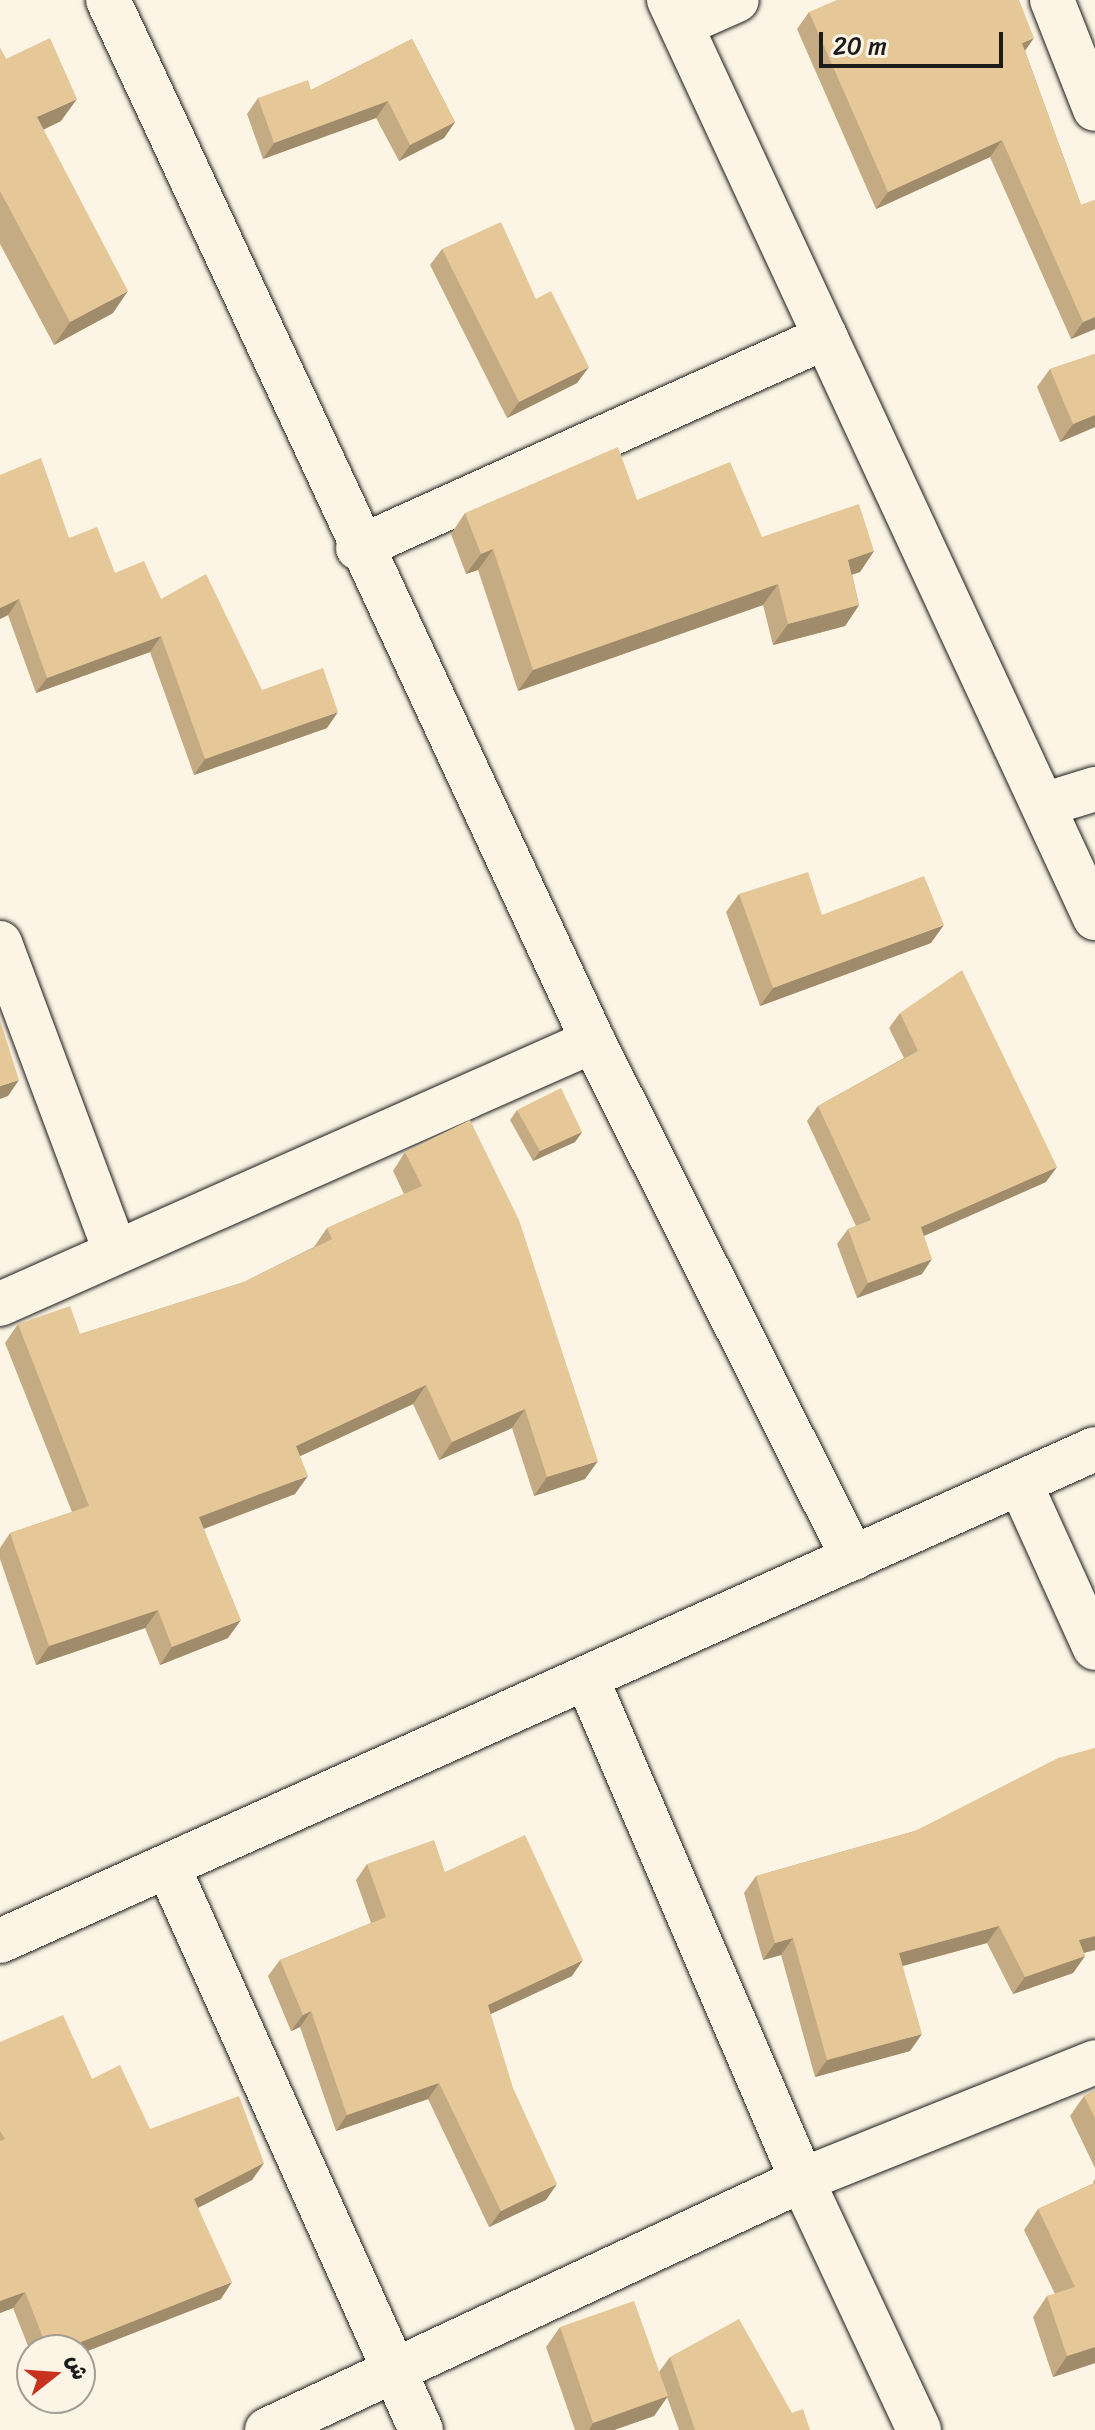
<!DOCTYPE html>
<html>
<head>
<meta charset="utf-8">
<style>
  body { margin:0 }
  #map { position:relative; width:1095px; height:2430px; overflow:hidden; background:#fcf5e5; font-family:Sriracha,"Playpen Sans Arabic",sans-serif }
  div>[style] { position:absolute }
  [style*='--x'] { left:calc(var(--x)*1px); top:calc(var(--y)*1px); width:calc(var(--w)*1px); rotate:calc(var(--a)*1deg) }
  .roads { filter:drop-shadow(0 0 2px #1c1c1c) drop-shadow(0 0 2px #1c1c1c) }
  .minor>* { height:44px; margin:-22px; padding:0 22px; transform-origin:22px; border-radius:22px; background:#fcf5e5 }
  .wall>* { inset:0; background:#c5ab83 }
  .shaded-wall>* { inset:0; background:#a08b6a }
  .building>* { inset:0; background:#e5c798 }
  span { translate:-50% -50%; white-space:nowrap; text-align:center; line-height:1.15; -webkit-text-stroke:7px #fcf5e5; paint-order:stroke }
  .north { position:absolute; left:16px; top:2334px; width:80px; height:80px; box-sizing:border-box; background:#fcf5e5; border:2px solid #a29e95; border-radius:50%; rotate:73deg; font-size:22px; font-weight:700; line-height:32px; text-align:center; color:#1c1c1c }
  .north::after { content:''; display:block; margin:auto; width:28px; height:36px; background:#c8321e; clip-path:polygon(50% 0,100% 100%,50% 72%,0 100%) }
  .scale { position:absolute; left:819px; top:32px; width:184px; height:36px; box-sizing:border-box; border:4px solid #1c1c1c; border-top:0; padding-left:10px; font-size:24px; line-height:28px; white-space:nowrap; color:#1c1c1c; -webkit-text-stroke:6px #fcf5e5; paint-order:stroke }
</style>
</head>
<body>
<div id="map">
  <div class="roads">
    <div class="minor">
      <div style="--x:108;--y:0;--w:1148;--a:65.02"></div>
      <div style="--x:593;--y:1041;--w:579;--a:63.3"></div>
      <div style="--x:669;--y:0;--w:1012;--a:65.11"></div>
      <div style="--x:1052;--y:0;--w:117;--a:68.5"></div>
      <div style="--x:681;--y:25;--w:61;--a:-24.1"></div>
      <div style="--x:358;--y:548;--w:513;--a:-24.27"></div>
      <div style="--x:1043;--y:805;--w:54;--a:-17.1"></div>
      <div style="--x:0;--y:943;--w:328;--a:69.5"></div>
      <div style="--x:0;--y:1304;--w:649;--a:-23.92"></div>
      <div style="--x:1020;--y:1483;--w:181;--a:65.6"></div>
      <div style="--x:587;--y:1679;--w:545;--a:66.77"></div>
      <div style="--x:802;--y:2180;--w:276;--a:64.9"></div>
      <div style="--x:169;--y:1869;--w:615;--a:65.81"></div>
      <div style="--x:0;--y:1941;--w:1200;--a:-24.2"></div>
      <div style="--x:267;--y:2430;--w:591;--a:-25.05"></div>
      <div style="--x:802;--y:2180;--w:316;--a:-21.9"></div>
    </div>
  </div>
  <div class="wall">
    <div style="clip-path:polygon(809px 12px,1025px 51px,1081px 205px,1095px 200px,1095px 329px,1071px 339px,990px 157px,876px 209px,797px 29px)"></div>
    <div style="clip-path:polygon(412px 39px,455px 122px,444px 138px,399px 161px,376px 118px,263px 159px,247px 114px,258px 98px,311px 90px)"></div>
    <div style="clip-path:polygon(0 48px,6px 59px,61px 121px,43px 130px,113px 313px,54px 345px,0 244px)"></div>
    <div style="clip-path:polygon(442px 249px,536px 299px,577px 383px,507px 418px,430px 265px)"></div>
    <div style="clip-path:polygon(1095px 354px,1095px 427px,1060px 442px,1037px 387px,1050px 369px)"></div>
    <div style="clip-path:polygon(0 475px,69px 538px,115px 573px,161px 599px,262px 690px,327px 728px,194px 775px,150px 652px,36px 693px,8px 615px,0 619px)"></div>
    <div style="clip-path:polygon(637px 500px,762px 537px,874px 551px,860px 572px,852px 574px,859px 605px,845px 626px,773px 645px,763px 605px,518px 691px,478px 570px,466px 574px,451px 534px,465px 513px)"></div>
    <div style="clip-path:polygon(739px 894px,822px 915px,931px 943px,760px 1006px,726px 912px)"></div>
    <div style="clip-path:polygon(900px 1013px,1046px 1182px,924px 1236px,922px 1274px,857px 1298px,837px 1244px,848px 1229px,856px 1226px,807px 1121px,818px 1106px,904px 1058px,889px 1028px)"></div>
    <div style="clip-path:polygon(517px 1110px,582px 1132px,575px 1142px,533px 1161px,510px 1120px)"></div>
    <div style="clip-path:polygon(405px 1152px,585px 1479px,534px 1496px,512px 1428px,439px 1460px,413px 1404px,300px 1456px,295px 1494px,204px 1529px,228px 1638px,160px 1665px,145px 1628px,36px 1665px,0 1559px,0 1548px,10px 1533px,72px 1512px,5px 1343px,18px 1324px,80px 1334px,244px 1282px,314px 1247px,327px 1228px,404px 1194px,393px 1171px)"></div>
    <div style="clip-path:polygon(1095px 1748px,1095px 1950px,1084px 1953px,1085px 1956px,1073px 1973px,1013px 1994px,987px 1943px,903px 1966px,910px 2051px,815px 2077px,781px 1955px,763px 1960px,744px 1893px,756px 1876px,915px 1831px)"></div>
    <div style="clip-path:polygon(367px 1864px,445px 1872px,572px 1976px,490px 2014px,546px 2200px,489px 2227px,428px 2099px,336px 2131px,300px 2027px,291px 2031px,268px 1976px,280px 1960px,371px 1923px,356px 1880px)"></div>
    <div style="clip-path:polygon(0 2042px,92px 2079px,150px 2129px,264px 2163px,252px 2180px,198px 2208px,221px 2299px,80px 2350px,32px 2350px,32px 2356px,13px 2308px,0 2313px)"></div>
    <div style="clip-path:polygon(1095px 2090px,1095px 2168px,1070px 2116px,1084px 2096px)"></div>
    <div style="clip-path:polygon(1095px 2179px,1095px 2363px,1053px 2377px,1033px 2317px,1047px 2296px,1055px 2294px,1024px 2230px,1038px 2209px,1094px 2183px,1093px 2182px)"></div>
    <div style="clip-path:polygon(560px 2327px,659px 2372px,670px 2357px,792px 2413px,810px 2430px,679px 2430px,667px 2397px,654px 2416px,614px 2430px,575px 2430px,546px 2347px)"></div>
  </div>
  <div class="shaded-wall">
    <div style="clip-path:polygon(1034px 38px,1022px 55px,1022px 43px)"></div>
    <div style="clip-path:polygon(77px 99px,61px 121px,21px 140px,37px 117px)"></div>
    <div style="clip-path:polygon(388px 101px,376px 118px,263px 159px,274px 143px)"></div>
    <div style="clip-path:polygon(455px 122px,444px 138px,399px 161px,410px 145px)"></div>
    <div style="clip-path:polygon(1002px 140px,990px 157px,876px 209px,888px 192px)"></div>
    <div style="clip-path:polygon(128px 291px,113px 313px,54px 345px,70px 322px)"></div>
    <div style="clip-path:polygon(1095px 317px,1095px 329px,1071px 339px,1083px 322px)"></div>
    <div style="clip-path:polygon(589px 367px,577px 383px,507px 418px,519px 402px)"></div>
    <div style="clip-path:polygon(1095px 415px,1095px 427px,1060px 442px,1073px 424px)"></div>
    <div style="clip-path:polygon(493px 549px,478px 570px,466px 574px,481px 554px)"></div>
    <div style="clip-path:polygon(874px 551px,860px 572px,834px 581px,848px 560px)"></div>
    <div style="clip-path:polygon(778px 584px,763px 605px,518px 691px,533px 670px)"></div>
    <div style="clip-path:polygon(19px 599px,8px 615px,0 619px,0 608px)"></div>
    <div style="clip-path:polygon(859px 605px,845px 626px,773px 645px,788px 624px)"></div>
    <div style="clip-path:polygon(161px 636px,150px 652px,36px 693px,47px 678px)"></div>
    <div style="clip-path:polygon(338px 712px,327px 728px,194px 775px,205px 759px)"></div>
    <div style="clip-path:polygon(944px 925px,931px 943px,760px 1006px,773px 988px)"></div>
    <div style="clip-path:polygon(19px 1080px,8px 1096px,0 1099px,0 1086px)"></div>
    <div style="clip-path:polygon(582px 1132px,575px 1142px,533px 1161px,540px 1151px)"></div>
    <div style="clip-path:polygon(1057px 1167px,1046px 1182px,910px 1242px,921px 1227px)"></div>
    <div style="clip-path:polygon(932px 1259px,922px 1274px,857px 1298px,868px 1283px)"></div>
    <div style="clip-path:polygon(426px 1385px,413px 1404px,283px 1464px,296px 1446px)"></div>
    <div style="clip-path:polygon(525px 1409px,512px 1428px,439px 1460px,452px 1442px)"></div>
    <div style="clip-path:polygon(598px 1461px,585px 1479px,534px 1496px,547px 1477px)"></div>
    <div style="clip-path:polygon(308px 1476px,295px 1494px,187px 1535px,199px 1517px)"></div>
    <div style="clip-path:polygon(158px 1610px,145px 1628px,36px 1665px,49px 1646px)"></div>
    <div style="clip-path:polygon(241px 1620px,228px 1638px,160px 1665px,172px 1647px)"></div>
    <div style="clip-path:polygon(999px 1926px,987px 1943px,887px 1970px,899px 1953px)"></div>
    <div style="clip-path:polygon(1095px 1936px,1095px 1950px,1067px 1957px,1079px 1940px)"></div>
    <div style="clip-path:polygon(793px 1938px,781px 1955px,763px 1960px,775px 1943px)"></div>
    <div style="clip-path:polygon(1085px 1956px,1073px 1973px,1013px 1994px,1025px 1977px)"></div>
    <div style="clip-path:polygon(583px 1960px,572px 1976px,476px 2021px,488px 2005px)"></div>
    <div style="clip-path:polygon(311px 2011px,300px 2027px,291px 2031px,303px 2015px)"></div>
    <div style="clip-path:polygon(922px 2034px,910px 2051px,815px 2077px,827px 2060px)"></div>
    <div style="clip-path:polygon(439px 2083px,428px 2099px,336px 2131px,347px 2115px)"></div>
    <div style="clip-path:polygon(264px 2163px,252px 2180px,182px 2216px,194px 2199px)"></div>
    <div style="clip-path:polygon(557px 2184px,546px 2200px,489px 2227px,501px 2211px)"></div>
    <div style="clip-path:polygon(232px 2282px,221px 2299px,80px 2354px,80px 2350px,61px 2350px)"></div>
    <div style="clip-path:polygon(25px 2292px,13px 2308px,0 2313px,0 2301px)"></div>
    <div style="clip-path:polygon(1095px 2347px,1095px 2363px,1053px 2377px,1067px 2356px)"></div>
    <div style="clip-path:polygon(668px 2396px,654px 2416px,614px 2430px,589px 2430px,593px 2423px)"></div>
  </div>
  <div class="building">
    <div style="clip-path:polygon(837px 0,1019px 0,1034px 38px,1022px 43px,1081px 205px,1095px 200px,1095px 317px,1083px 322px,1002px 140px,888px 192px,809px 12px)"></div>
    <div style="clip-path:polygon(50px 38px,77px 99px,37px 117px,128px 291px,70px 322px,0 191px,0 48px,6px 59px)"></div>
    <div style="clip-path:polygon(412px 39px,455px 122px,410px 145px,388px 101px,274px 143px,258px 98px,308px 80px,311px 90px)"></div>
    <div style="clip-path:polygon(501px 222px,536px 299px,551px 291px,589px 367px,519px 402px,442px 249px)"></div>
    <div style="clip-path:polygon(1095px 354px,1095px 415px,1073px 424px,1050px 369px)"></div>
    <div style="clip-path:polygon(618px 447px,637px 500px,730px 462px,762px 537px,859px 504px,874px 551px,848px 560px,859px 605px,788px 624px,778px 584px,533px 670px,493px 549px,481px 554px,465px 513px)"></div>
    <div style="clip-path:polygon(41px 458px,69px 538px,97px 527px,115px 573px,144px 561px,161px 599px,206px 574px,262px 690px,323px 668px,338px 712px,205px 759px,161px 636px,47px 678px,19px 599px,0 608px,0 475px)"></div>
    <div style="clip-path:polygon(808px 872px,822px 915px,924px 876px,944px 925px,773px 988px,739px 894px)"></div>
    <div style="clip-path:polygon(962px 970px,1057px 1167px,921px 1227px,932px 1259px,868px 1283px,848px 1229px,871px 1220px,818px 1106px,918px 1051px,900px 1013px)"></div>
    <div style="clip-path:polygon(0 1020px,19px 1080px,0 1086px)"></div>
    <div style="clip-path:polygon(561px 1088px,582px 1132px,540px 1151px,517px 1110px)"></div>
    <div style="clip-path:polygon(470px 1120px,519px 1220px,598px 1461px,547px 1477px,525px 1409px,452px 1442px,426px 1385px,296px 1446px,308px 1476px,199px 1517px,241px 1620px,172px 1647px,158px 1610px,49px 1646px,10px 1533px,89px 1506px,18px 1324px,70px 1306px,80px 1334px,244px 1282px,332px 1239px,327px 1228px,422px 1186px,405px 1152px)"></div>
    <div style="clip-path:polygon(1095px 1748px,1095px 1936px,1079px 1940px,1085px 1956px,1025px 1977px,999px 1926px,899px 1953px,922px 2034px,827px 2060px,793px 1938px,775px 1943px,756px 1876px,915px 1831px,1058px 1758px)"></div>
    <div style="clip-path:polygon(525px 1835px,583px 1960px,488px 2005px,513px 2088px,557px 2184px,501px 2211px,439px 2083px,347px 2115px,311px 2011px,303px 2015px,280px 1960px,386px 1917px,367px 1864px,434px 1840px,445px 1872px)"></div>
    <div style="clip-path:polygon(63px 2015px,92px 2079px,120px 2065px,150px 2129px,239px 2096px,264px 2163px,194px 2199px,232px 2282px,61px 2350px,48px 2350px,25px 2292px,0 2301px,0 2141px,5px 2139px,0 2131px,0 2042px)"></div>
    <div style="clip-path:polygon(1095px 2090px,1095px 2118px,1084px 2096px)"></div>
    <div style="clip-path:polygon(1095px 2183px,1095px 2347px,1067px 2356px,1047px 2296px,1075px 2287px,1038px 2209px)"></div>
    <div style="clip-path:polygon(634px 2301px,668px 2396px,593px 2423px,560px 2327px)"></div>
    <div style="clip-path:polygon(739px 2319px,792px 2413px,803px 2409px,810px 2430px,695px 2430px,670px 2357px)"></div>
  </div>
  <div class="north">ش</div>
  <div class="scale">20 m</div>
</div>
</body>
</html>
